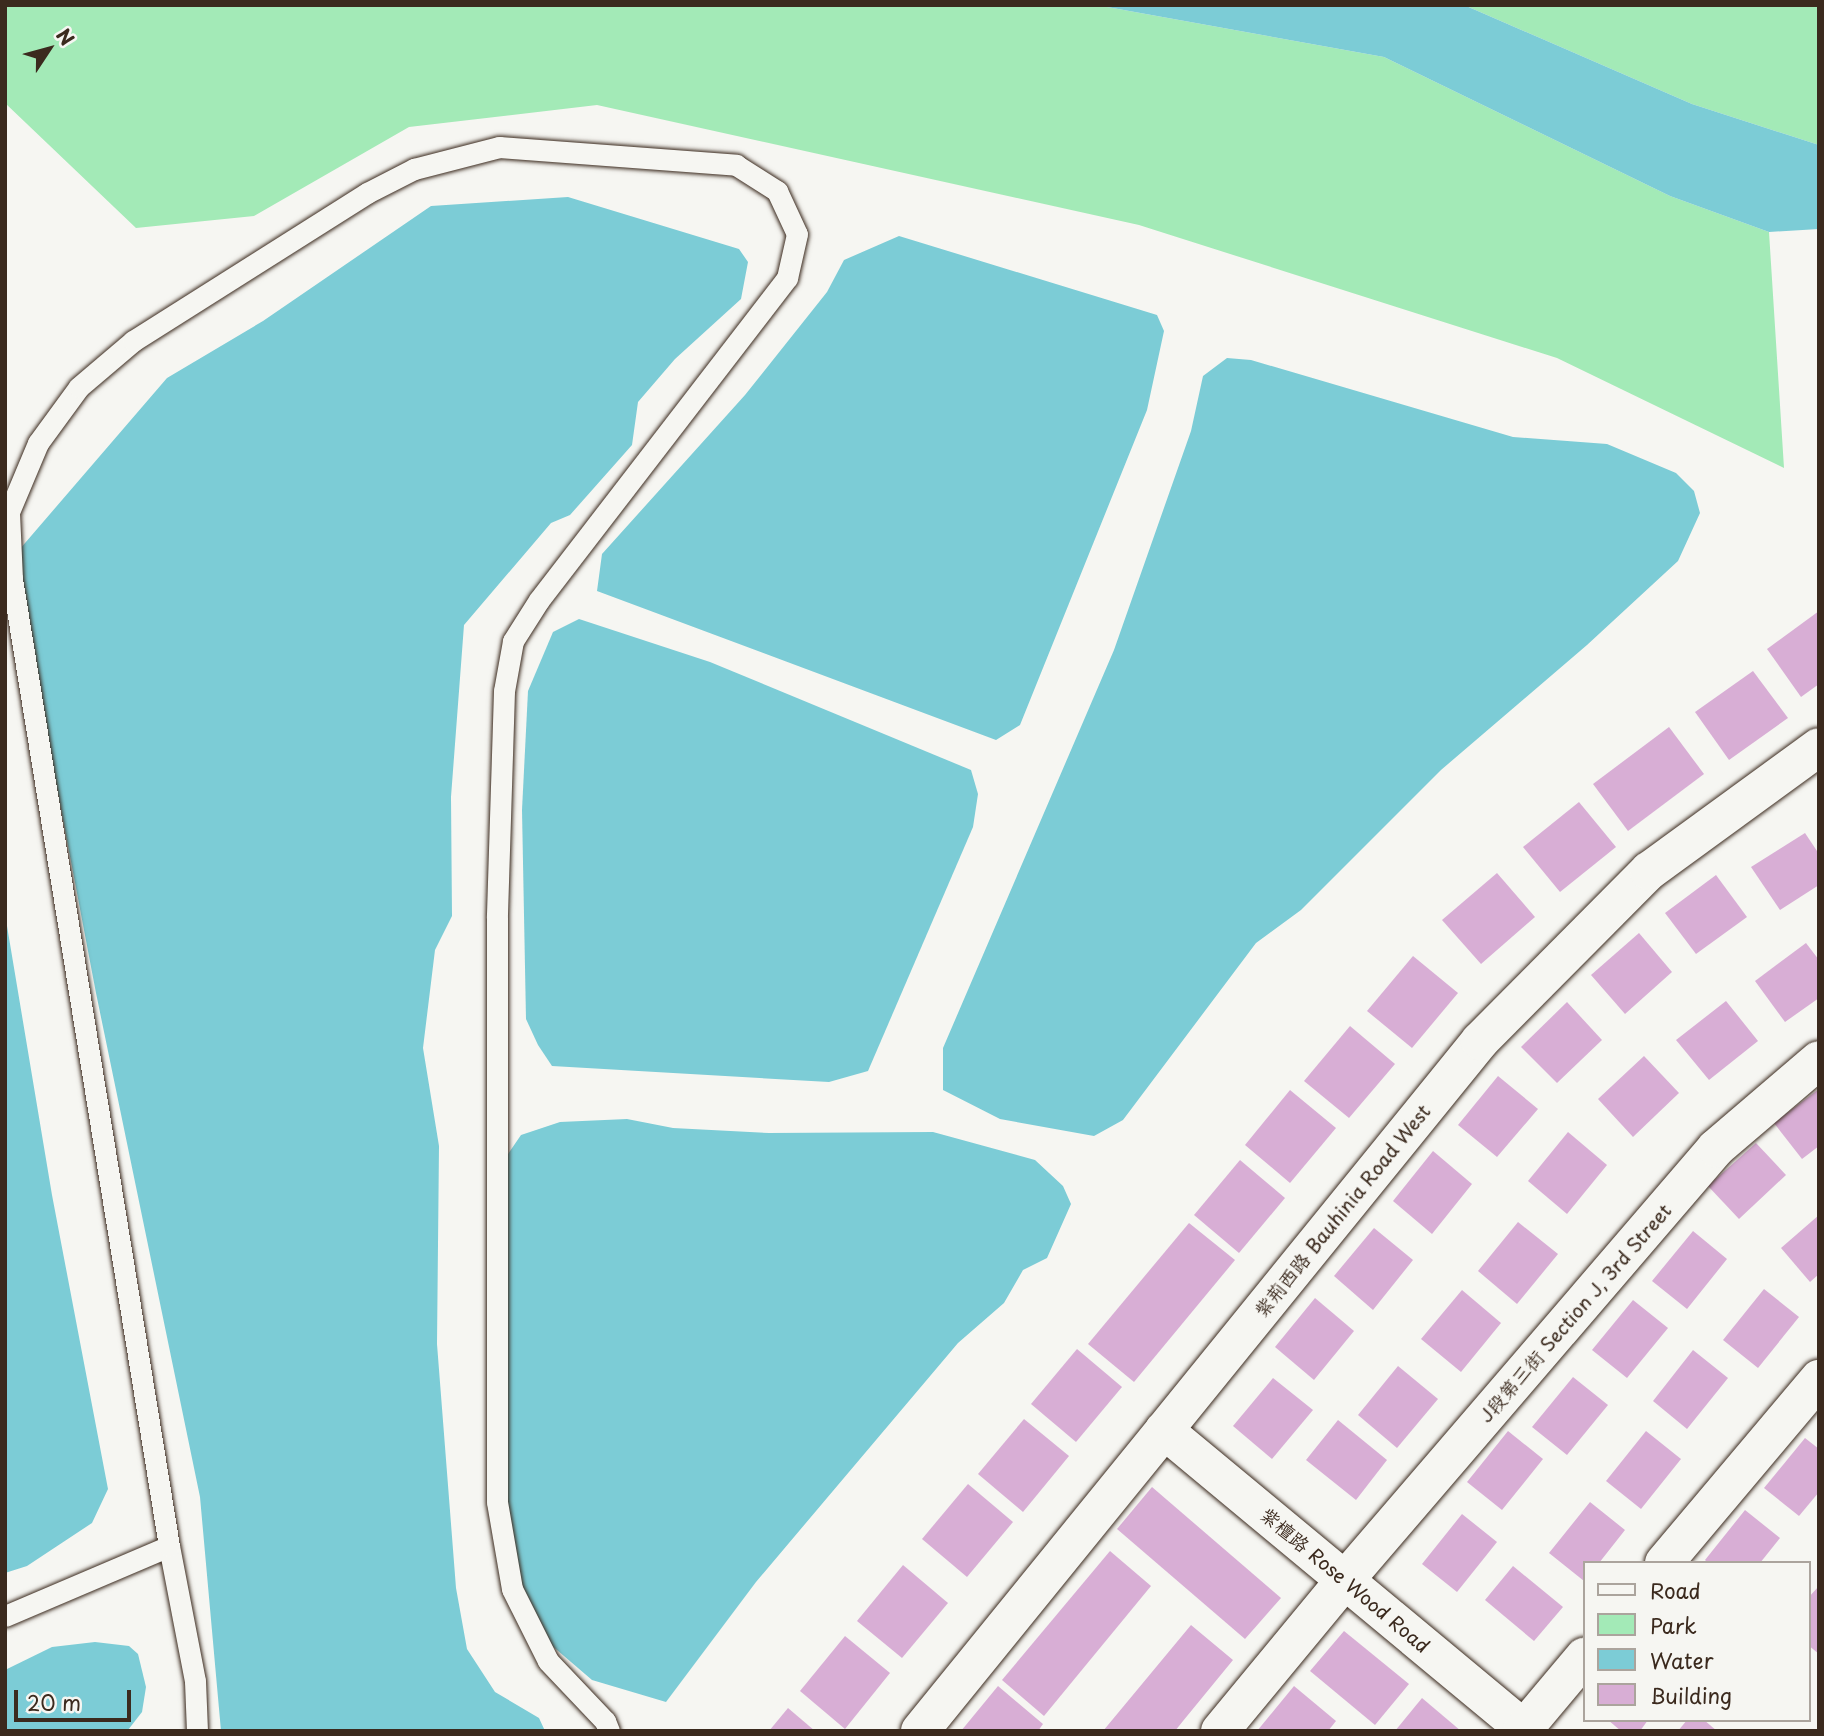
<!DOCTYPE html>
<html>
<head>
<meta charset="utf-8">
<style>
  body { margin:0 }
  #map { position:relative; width:1824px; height:1736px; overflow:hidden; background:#f6f6f2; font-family:"Playpen Sans","LXGW WenKai TC",sans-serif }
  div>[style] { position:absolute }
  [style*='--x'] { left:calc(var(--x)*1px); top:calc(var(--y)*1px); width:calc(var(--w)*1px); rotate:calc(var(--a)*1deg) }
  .green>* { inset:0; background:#a3eab7 }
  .water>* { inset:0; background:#7cccd6 }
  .building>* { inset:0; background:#d8aed5 }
  .roads { filter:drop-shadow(0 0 2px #3b2a1e) drop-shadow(0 0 2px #3b2a1e) }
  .service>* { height:21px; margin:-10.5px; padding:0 10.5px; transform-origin:10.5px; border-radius:10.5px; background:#f6f6f2 }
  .minor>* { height:38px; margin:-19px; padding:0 19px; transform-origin:19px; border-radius:19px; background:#f6f6f2 }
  span { translate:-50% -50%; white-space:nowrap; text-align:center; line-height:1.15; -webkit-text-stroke:5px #f6f6f2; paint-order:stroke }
  .street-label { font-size:19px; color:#3b2a1e }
  .frame { position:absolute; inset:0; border:7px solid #3b2a1e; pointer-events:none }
  .legend { position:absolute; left:1583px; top:1561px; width:228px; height:161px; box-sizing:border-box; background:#f6f6f2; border:2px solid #aba49d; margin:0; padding:9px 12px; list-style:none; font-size:21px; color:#3b2a1e }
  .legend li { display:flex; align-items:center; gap:14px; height:35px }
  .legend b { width:35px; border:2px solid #aba49d }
  .north { position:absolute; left:14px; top:14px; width:70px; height:70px; -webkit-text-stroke:5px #f6f6f2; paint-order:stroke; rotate:54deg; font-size:19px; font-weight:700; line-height:28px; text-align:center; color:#3b2a1e }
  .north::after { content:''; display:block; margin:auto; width:24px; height:32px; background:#3b2a1e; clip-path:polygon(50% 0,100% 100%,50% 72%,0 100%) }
  .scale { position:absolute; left:14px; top:1690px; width:117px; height:32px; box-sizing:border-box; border:4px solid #3b2a1e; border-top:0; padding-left:9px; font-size:21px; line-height:24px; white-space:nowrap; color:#3b2a1e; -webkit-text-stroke:5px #f6f6f2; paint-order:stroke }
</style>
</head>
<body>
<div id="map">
  <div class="green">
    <div style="clip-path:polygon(5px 5px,1096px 5px,1384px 57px,1670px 196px,1769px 232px,1784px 468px,1557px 358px,1139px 225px,597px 105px,409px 127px,254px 216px,136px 228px,5px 103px)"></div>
    <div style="clip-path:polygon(1464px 5px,1819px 5px,1819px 145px,1692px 104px)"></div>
  </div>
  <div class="water">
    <div style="clip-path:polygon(1096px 5px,1464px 5px,1692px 104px,1819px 145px,1819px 229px,1769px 232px,1670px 196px,1384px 57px)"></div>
    <div style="clip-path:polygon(568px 197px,739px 249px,748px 262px,741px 299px,675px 359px,638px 402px,632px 445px,570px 515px,551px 523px,464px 625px,451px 797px,452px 916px,435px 950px,423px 1048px,439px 1146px,437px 1344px,456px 1588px,467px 1649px,495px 1692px,539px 1718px,545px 1731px,221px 1731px,200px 1497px,96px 993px,13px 557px,167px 378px,263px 321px,431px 206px)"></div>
    <div style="clip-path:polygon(899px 236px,1157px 315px,1164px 331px,1147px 410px,1020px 725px,996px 740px,597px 591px,602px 554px,745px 395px,827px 292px,844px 260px)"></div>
    <div style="clip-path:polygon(1227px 358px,1251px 360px,1513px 437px,1607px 444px,1676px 473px,1694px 491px,1700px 513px,1678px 561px,1587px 645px,1441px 770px,1301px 910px,1256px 943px,1123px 1120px,1094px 1136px,1000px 1119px,943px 1090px,943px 1048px,1114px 650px,1191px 431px,1203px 376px)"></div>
    <div style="clip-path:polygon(579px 619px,710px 662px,971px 770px,978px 794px,973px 827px,868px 1071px,829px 1082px,552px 1066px,538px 1045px,526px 1019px,522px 810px,528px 691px,553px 632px)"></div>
    <div style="clip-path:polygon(5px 914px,52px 1195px,108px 1489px,92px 1523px,27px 1566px,5px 1573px)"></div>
    <div style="clip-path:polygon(627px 1119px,673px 1128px,769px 1133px,933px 1132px,1035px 1160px,1063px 1186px,1071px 1204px,1047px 1258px,1023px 1270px,1004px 1303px,958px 1343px,756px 1582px,666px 1702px,592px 1680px,536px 1632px,516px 1599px,507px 1506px,506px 1157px,521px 1135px,560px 1122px)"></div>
    <div style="clip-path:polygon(95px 1642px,129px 1646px,138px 1654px,146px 1687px,142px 1712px,128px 1730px,5px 1731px,5px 1670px,52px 1647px)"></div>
  </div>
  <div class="building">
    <div style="clip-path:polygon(1819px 611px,1819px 684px,1801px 697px,1767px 649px)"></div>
    <div style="clip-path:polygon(1753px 671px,1788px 718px,1729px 760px,1695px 712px)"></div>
    <div style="clip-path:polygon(1669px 727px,1704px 774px,1628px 831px,1593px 784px)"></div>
    <div style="clip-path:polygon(1579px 802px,1616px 847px,1560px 892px,1523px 847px)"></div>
    <div style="clip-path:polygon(1805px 833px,1819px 854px,1819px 885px,1780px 910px,1751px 867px)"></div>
    <div style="clip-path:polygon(1497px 873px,1535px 917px,1481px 964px,1442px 920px)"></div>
    <div style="clip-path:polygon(1716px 875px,1747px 917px,1696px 954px,1665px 913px)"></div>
    <div style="clip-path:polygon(1639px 933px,1672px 972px,1625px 1014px,1591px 975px)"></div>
    <div style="clip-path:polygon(1806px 943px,1819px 960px,1819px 998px,1785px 1022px,1755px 981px)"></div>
    <div style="clip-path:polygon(1413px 956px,1458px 993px,1412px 1048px,1367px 1011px)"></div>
    <div style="clip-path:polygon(1726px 1001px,1758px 1041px,1709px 1080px,1676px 1040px)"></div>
    <div style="clip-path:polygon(1567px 1002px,1602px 1040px,1557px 1083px,1521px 1047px)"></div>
    <div style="clip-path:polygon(1350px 1026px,1395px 1064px,1349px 1118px,1304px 1081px)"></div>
    <div style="clip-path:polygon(1644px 1056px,1679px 1093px,1633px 1137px,1598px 1099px)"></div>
    <div style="clip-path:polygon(1498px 1076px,1538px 1109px,1497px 1157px,1458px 1125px)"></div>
    <div style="clip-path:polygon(1819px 1089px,1819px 1146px,1802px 1159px,1774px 1123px)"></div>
    <div style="clip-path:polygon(1290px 1090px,1336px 1128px,1290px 1183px,1245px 1145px)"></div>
    <div style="clip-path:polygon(1568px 1132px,1607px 1165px,1567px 1214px,1528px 1181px)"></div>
    <div style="clip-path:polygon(1756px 1143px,1786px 1175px,1739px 1219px,1708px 1186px)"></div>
    <div style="clip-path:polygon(1433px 1151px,1472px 1184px,1432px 1234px,1393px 1201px)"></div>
    <div style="clip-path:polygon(1240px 1160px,1285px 1198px,1239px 1253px,1194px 1215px)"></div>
    <div style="clip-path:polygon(1819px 1215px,1819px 1274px,1810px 1282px,1781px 1248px)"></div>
    <div style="clip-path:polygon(1518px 1222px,1558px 1254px,1517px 1304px,1478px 1271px)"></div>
    <div style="clip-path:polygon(1189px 1223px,1235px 1260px,1134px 1382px,1088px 1344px)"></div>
    <div style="clip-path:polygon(1374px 1228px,1413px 1260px,1373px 1310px,1334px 1276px)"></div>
    <div style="clip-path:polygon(1693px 1231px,1727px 1259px,1687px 1309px,1652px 1281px)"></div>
    <div style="clip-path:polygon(1764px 1289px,1799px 1317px,1758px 1368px,1723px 1340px)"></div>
    <div style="clip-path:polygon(1462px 1290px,1501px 1323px,1461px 1372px,1421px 1339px)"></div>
    <div style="clip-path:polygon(1315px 1298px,1354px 1331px,1314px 1380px,1275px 1347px)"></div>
    <div style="clip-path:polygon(1633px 1300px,1668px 1328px,1627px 1378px,1592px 1350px)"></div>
    <div style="clip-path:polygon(1077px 1349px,1122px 1387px,1076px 1442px,1031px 1404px)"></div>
    <div style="clip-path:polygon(1693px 1350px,1728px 1378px,1687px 1429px,1653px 1401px)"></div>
    <div style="clip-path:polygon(1398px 1366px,1438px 1399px,1397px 1448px,1358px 1415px)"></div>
    <div style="clip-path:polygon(1573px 1377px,1608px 1405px,1567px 1455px,1532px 1427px)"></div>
    <div style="clip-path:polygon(1273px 1378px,1313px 1410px,1272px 1459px,1233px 1426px)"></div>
    <div style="clip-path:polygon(1024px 1419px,1069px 1456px,1023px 1512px,978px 1474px)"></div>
    <div style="clip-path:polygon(1338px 1420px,1387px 1460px,1356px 1500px,1306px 1460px)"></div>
    <div style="clip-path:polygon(1508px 1431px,1543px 1459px,1502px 1510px,1467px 1482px)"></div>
    <div style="clip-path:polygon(1646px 1431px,1681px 1459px,1641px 1509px,1606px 1481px)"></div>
    <div style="clip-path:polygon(1805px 1438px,1819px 1449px,1819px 1492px,1799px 1516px,1764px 1488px)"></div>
    <div style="clip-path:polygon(968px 1484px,1013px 1522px,967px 1577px,922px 1539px)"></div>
    <div style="clip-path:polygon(1152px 1487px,1281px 1598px,1245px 1639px,1117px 1529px)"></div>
    <div style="clip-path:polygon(1590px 1502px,1625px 1530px,1599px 1563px,1584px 1563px,1584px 1581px,1549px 1553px)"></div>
    <div style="clip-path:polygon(1745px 1510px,1780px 1538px,1760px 1563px,1708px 1563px,1705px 1560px)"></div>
    <div style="clip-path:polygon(1462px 1514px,1497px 1542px,1457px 1592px,1422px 1564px)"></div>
    <div style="clip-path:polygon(1110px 1551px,1151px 1586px,1044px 1716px,1002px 1680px)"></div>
    <div style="clip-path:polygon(903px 1565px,948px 1603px,902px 1658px,857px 1621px)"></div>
    <div style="clip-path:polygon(1513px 1566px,1563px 1607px,1534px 1641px,1485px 1600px)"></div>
    <div style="clip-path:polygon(1819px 1586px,1819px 1654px,1808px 1645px,1808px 1598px)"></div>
    <div style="clip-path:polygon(1191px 1625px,1233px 1660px,1183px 1721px,1175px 1731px,1103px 1731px)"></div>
    <div style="clip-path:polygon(1344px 1631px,1409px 1684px,1375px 1725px,1310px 1671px)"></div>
    <div style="clip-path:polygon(845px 1636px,890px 1673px,845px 1729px,800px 1691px)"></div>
    <div style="clip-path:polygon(998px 1686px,1043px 1724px,1038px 1731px,961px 1731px)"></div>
    <div style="clip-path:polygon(1294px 1686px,1336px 1721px,1328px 1731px,1257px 1731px)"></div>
    <div style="clip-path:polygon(1422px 1698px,1461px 1731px,1395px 1731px)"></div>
    <div style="clip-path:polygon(788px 1708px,815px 1731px,769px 1731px)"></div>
    <div style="clip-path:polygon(1608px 1720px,1648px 1720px,1640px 1731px,1621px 1731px)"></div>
    <div style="clip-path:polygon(1687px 1720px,1704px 1720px,1717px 1731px,1678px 1731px)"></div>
  </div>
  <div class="roads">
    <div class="service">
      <div style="--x:5;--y:1616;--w:178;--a:-23.1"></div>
      <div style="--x:197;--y:1731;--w:50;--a:-92.3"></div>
      <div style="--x:195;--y:1681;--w:137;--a:-100.9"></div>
      <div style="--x:169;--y:1546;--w:980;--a:-99.22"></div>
      <div style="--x:12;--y:579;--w:67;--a:-92.6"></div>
      <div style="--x:9;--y:512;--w:75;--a:-67.2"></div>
      <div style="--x:38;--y:443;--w:69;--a:-53.8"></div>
      <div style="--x:79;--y:387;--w:71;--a:-40.4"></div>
      <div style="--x:133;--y:341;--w:277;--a:-32.3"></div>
      <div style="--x:367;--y:193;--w:53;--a:-27.1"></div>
      <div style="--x:414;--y:169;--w:88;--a:-14.5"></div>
      <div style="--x:499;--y:147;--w:238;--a:4.3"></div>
      <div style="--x:736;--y:165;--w:49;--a:32.4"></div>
      <div style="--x:777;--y:191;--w:47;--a:65.1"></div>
      <div style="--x:797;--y:234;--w:45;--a:102.8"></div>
      <div style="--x:787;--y:278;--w:406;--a:127.6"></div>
      <div style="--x:539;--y:600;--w:49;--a:122.4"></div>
      <div style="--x:513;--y:641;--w:51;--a:100.2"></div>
      <div style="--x:504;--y:691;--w:227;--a:91.8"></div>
      <div style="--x:497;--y:918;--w:584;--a:90"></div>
      <div style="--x:497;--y:1502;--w:88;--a:80.2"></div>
      <div style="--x:512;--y:1589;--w:80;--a:63.4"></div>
      <div style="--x:548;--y:1661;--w:83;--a:46.5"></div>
      <div style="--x:605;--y:1721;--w:11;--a:68"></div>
    </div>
    <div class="minor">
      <div style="--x:1164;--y:1430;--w:472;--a:39.7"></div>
      <div style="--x:1664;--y:1563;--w:241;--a:-49.9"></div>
      <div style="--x:920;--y:1731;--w:889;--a:-50.94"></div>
      <div style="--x:1480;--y:1041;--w:240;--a:-45.2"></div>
      <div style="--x:1649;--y:871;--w:210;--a:-36.1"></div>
      <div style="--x:1220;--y:1731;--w:196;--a:-50.4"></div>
      <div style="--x:1345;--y:1580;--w:569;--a:-49.34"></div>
      <div style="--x:1716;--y:1148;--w:135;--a:-40.5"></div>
      <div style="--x:1522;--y:1731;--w:97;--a:-50"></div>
    </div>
  </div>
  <div class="street-label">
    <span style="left:1342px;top:1211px;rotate:-51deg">紫荊西路 Bauhinia Road West</span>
    <span style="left:1575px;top:1313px;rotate:-49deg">J段第三街 Section J, 3rd Street</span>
    <span style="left:1345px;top:1580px;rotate:40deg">紫檀路 Rose Wood Road</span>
  </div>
  <div class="frame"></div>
  <ul class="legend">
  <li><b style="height:9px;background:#f6f6f2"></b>Road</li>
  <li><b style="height:19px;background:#a3eab7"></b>Park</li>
  <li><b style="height:19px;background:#7cccd6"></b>Water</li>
  <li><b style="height:19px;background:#d8aed5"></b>Building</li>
  </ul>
  <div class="north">N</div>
  <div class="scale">20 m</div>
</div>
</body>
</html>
